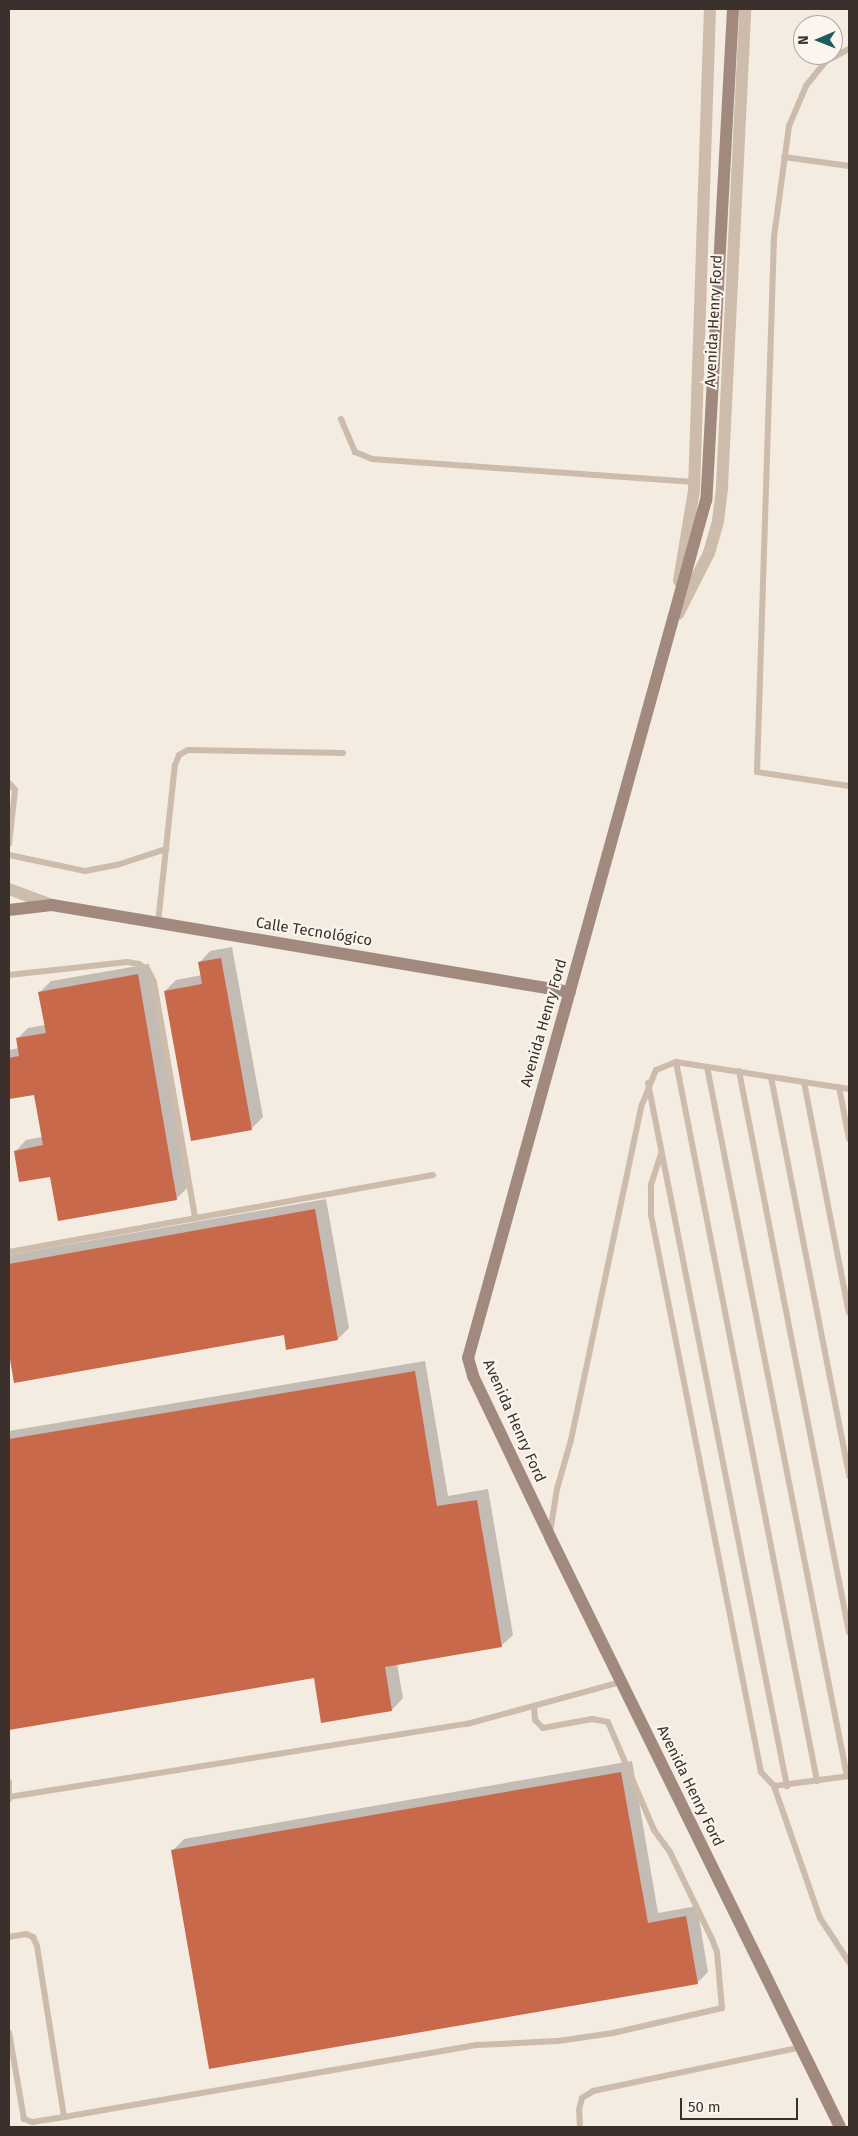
<!DOCTYPE html>
<html>
<head>
<meta charset="utf-8">
<style>
  body { margin:0 }
  #map { position:relative; width:858px; height:2136px; overflow:hidden; background:#f4ebe1; font-family:"Fira Sans",sans-serif }
  div>[style] { position:absolute }
  [style*='--x'] { left:calc(var(--x)*1px); top:calc(var(--y)*1px); width:calc(var(--w)*1px); rotate:calc(var(--a)*1deg) }
  .shadow>* { inset:0; background:#0003 }
  .building>* { inset:0; background:#c8694b }
  .lane>* { height:6px; margin:-3px; padding:0 3px; transform-origin:3px; border-radius:3px; background:#cdbbac }
  .street>* { height:12px; margin:-6px; padding:0 6px; transform-origin:6px; border-radius:6px; background:#cdbbac }
  .secondary>* { height:12px; margin:-6px; padding:0 6px; transform-origin:6px; border-radius:6px; background:#a18a7d }
  span { translate:-50% -50%; white-space:nowrap; text-align:center; line-height:1.15; -webkit-text-stroke:4px #fbf5ee; paint-order:stroke }
  .street-label { font-size:15px; color:#3b302b }
  .frame { position:absolute; inset:0; border:10px solid #3b302b; pointer-events:none }
  .north { position:absolute; left:793px; top:15px; width:50px; height:50px; box-sizing:border-box; background:#fbf5ee; border:1px solid #aea6a0; border-radius:50%; rotate:269deg; font-size:14px; font-weight:700; line-height:20px; text-align:center; color:#3b302b }
  .north::after { content:''; display:block; margin:auto; width:18px; height:22px; background:#1f5a5e; clip-path:polygon(50% 0,100% 100%,50% 72%,0 100%) }
  .scale { position:absolute; left:680px; top:2098px; width:118px; height:22px; box-sizing:border-box; border:2px solid #3b302b; border-top:0; padding-left:6px; font-size:15px; line-height:18px; white-space:nowrap; color:#3b302b; -webkit-text-stroke:4px #fbf5ee; paint-order:stroke }
</style>
</head>
<body>
<div id="map">
  <div class="shadow">
    <div style="clip-path:polygon(232px 947px,263px 1117px,252px 1128px,165px 991px,176px 980px,202px 975px,199px 963px,210px 951px)"></div>
    <div style="clip-path:polygon(149px 964px,187px 1188px,176px 1199px,51px 1175px,15px 1152px,26px 1140px,42px 1137px,35px 1093px,9px 1098px,9px 1050px,19px 1048px,17px 1039px,28px 1028px,45px 1025px,40px 992px,51px 981px)"></div>
    <div style="clip-path:polygon(326px 1199px,349px 1328px,338px 1339px,285px 1334px,15px 1382px,9px 1346px,9px 1255px)"></div>
    <div style="clip-path:polygon(425px 1361px,448px 1496px,488px 1489px,513px 1635px,501px 1646px,397px 1664px,403px 1698px,392px 1710px,315px 1677px,9px 1728px,9px 1431px)"></div>
    <div style="clip-path:polygon(632px 1761px,658px 1913px,697px 1906px,708px 1972px,697px 1983px,173px 1850px,184px 1839px)"></div>
  </div>
  <div class="building">
    <div style="clip-path:polygon(221px 958px,252px 1130px,191px 1141px,164px 991px,202px 984px,198px 962px)"></div>
    <div style="clip-path:polygon(138px 974px,177px 1200px,58px 1221px,50px 1177px,19px 1182px,14px 1151px,43px 1145px,34px 1095px,9px 1099px,9px 1058px,19px 1056px,16px 1038px,46px 1033px,38px 992px)"></div>
    <div style="clip-path:polygon(315px 1209px,338px 1340px,286px 1350px,284px 1335px,14px 1383px,9px 1353px,9px 1264px)"></div>
    <div style="clip-path:polygon(415px 1371px,437px 1506px,477px 1500px,502px 1647px,385px 1667px,392px 1711px,321px 1723px,314px 1678px,9px 1730px,9px 1439px)"></div>
    <div style="clip-path:polygon(621px 1772px,648px 1923px,686px 1916px,698px 1984px,209px 2069px,171px 1850px)"></div>
  </div>
  <div class="lane">
    <div style="--x:849;--y:49;--w:26;--a:152"></div>
    <div style="--x:826;--y:61;--w:32;--a:129"></div>
    <div style="--x:806;--y:86;--w:43;--a:113"></div>
    <div style="--x:789;--y:126;--w:112;--a:97.7"></div>
    <div style="--x:774;--y:237;--w:535;--a:91.82"></div>
    <div style="--x:757;--y:772;--w:93;--a:8.7"></div>
    <div style="--x:784;--y:157;--w:66;--a:7.9"></div>
    <div style="--x:341;--y:419;--w:36;--a:67"></div>
    <div style="--x:355;--y:452;--w:18;--a:22"></div>
    <div style="--x:372;--y:459;--w:323;--a:4.1"></div>
    <div style="--x:9;--y:783;--w:9;--a:49"></div>
    <div style="--x:15;--y:790;--w:54;--a:96.3"></div>
    <div style="--x:9;--y:855;--w:78;--a:11.9"></div>
    <div style="--x:85;--y:871;--w:33;--a:-11"></div>
    <div style="--x:117;--y:865;--w:52;--a:-18.1"></div>
    <div style="--x:158;--y:923;--w:159;--a:-83.9"></div>
    <div style="--x:175;--y:765;--w:11;--a:-68"></div>
    <div style="--x:179;--y:755;--w:10;--a:-29"></div>
    <div style="--x:188;--y:750;--w:155;--a:1.1"></div>
    <div style="--x:9;--y:975;--w:119;--a:-6.3"></div>
    <div style="--x:127;--y:962;--w:12;--a:9"></div>
    <div style="--x:139;--y:964;--w:11;--a:34"></div>
    <div style="--x:148;--y:970;--w:13;--a:63"></div>
    <div style="--x:154;--y:982;--w:240;--a:80.1"></div>
    <div style="--x:676;--y:1062;--w:733;--a:78.9"></div>
    <div style="--x:707;--y:1067;--w:723;--a:78.83"></div>
    <div style="--x:739;--y:1071;--w:572;--a:78.91"></div>
    <div style="--x:771;--y:1077;--w:407;--a:78.9"></div>
    <div style="--x:804;--y:1082;--w:235;--a:79"></div>
    <div style="--x:648;--y:1083;--w:717;--a:78.82"></div>
    <div style="--x:839;--y:1087;--w:53;--a:79.1"></div>
    <div style="--x:661;--y:1154;--w:33;--a:108"></div>
    <div style="--x:651;--y:1185;--w:30;--a:90"></div>
    <div style="--x:651;--y:1215;--w:568;--a:78.83"></div>
    <div style="--x:761;--y:1772;--w:19;--a:47"></div>
    <div style="--x:774;--y:1786;--w:76;--a:-7.6"></div>
    <div style="--x:9;--y:1252;--w:431;--a:-10.3"></div>
    <div style="--x:550;--y:1533;--w:45;--a:-81"></div>
    <div style="--x:557;--y:1489;--w:51;--a:-74.1"></div>
    <div style="--x:571;--y:1440;--w:340;--a:-78.1"></div>
    <div style="--x:641;--y:1107;--w:40;--a:-68"></div>
    <div style="--x:656;--y:1070;--w:22;--a:-22"></div>
    <div style="--x:676;--y:1062;--w:175;--a:8.9"></div>
    <div style="--x:9;--y:1782;--w:17;--a:90"></div>
    <div style="--x:774;--y:1786;--w:140;--a:70.8"></div>
    <div style="--x:820;--y:1918;--w:53;--a:56.6"></div>
    <div style="--x:9;--y:1797;--w:464;--a:-9.1"></div>
    <div style="--x:467;--y:1724;--w:160;--a:-15.3"></div>
    <div style="--x:9;--y:1937;--w:17;--a:-10"></div>
    <div style="--x:26;--y:1934;--w:8;--a:23"></div>
    <div style="--x:33;--y:1937;--w:10;--a:66"></div>
    <div style="--x:37;--y:1946;--w:173;--a:81"></div>
    <div style="--x:64;--y:2117;--w:32;--a:171"></div>
    <div style="--x:32;--y:2122;--w:9;--a:-159"></div>
    <div style="--x:24;--y:2119;--w:88;--a:-99.8"></div>
    <div style="--x:64;--y:2117;--w:420;--a:-9.9"></div>
    <div style="--x:478;--y:2045;--w:80;--a:-2.9"></div>
    <div style="--x:558;--y:2041;--w:56;--a:-8.3"></div>
    <div style="--x:613;--y:2033;--w:112;--a:-12.9"></div>
    <div style="--x:722;--y:2008;--w:56;--a:-95.1"></div>
    <div style="--x:717;--y:1952;--w:14;--a:-111"></div>
    <div style="--x:712;--y:1939;--w:97;--a:-115.8"></div>
    <div style="--x:670;--y:1852;--w:27;--a:-126"></div>
    <div style="--x:654;--y:1830;--w:117;--a:-113.1"></div>
    <div style="--x:608;--y:1722;--w:16;--a:-169"></div>
    <div style="--x:592;--y:1719;--w:50;--a:169.6"></div>
    <div style="--x:543;--y:1728;--w:11;--a:-135"></div>
    <div style="--x:535;--y:1720;--w:13;--a:-94"></div>
    <div style="--x:580;--y:2127;--w:17;--a:-93"></div>
    <div style="--x:579;--y:2110;--w:12;--a:-76"></div>
    <div style="--x:582;--y:2098;--w:13;--a:-32"></div>
    <div style="--x:593;--y:2091;--w:213;--a:-11.9"></div>
  </div>
  <div class="street">
    <div style="--x:679;--y:581;--w:92;--a:-80.6"></div>
    <div style="--x:694;--y:490;--w:481;--a:-88.1"></div>
    <div style="--x:678;--y:614;--w:68;--a:-63.1"></div>
    <div style="--x:709;--y:553;--w:33;--a:-74"></div>
    <div style="--x:718;--y:521;--w:35;--a:-83"></div>
    <div style="--x:722;--y:486;--w:478;--a:-87.2"></div>
    <div style="--x:9;--y:889;--w:46;--a:20.4"></div>
  </div>
  <div class="secondary">
    <div style="--x:733;--y:9;--w:492;--a:93.1"></div>
    <div style="--x:706;--y:500;--w:890;--a:105.5"></div>
    <div style="--x:468;--y:1358;--w:19;--a:74"></div>
    <div style="--x:473;--y:1376;--w:178;--a:64.4"></div>
    <div style="--x:550;--y:1537;--w:657;--a:63.82"></div>
    <div style="--x:9;--y:910;--w:43;--a:-6.6"></div>
    <div style="--x:52;--y:905;--w:525;--a:9.53"></div>
  </div>
  <div class="street-label">
    <span style="left:714px;top:321px;rotate:-87deg">Avenida Henry Ford</span>
    <span style="left:314px;top:932px;rotate:9deg">Calle Tecnológico</span>
    <span style="left:544px;top:1023px;rotate:-74deg">Avenida Henry Ford</span>
    <span style="left:514px;top:1421px;rotate:66deg">Avenida Henry Ford</span>
    <span style="left:690px;top:1786px;rotate:64deg">Avenida Henry Ford</span>
  </div>
  <div class="frame"></div>
  <div class="north">N</div>
  <div class="scale">50 m</div>
</div>
</body>
</html>
